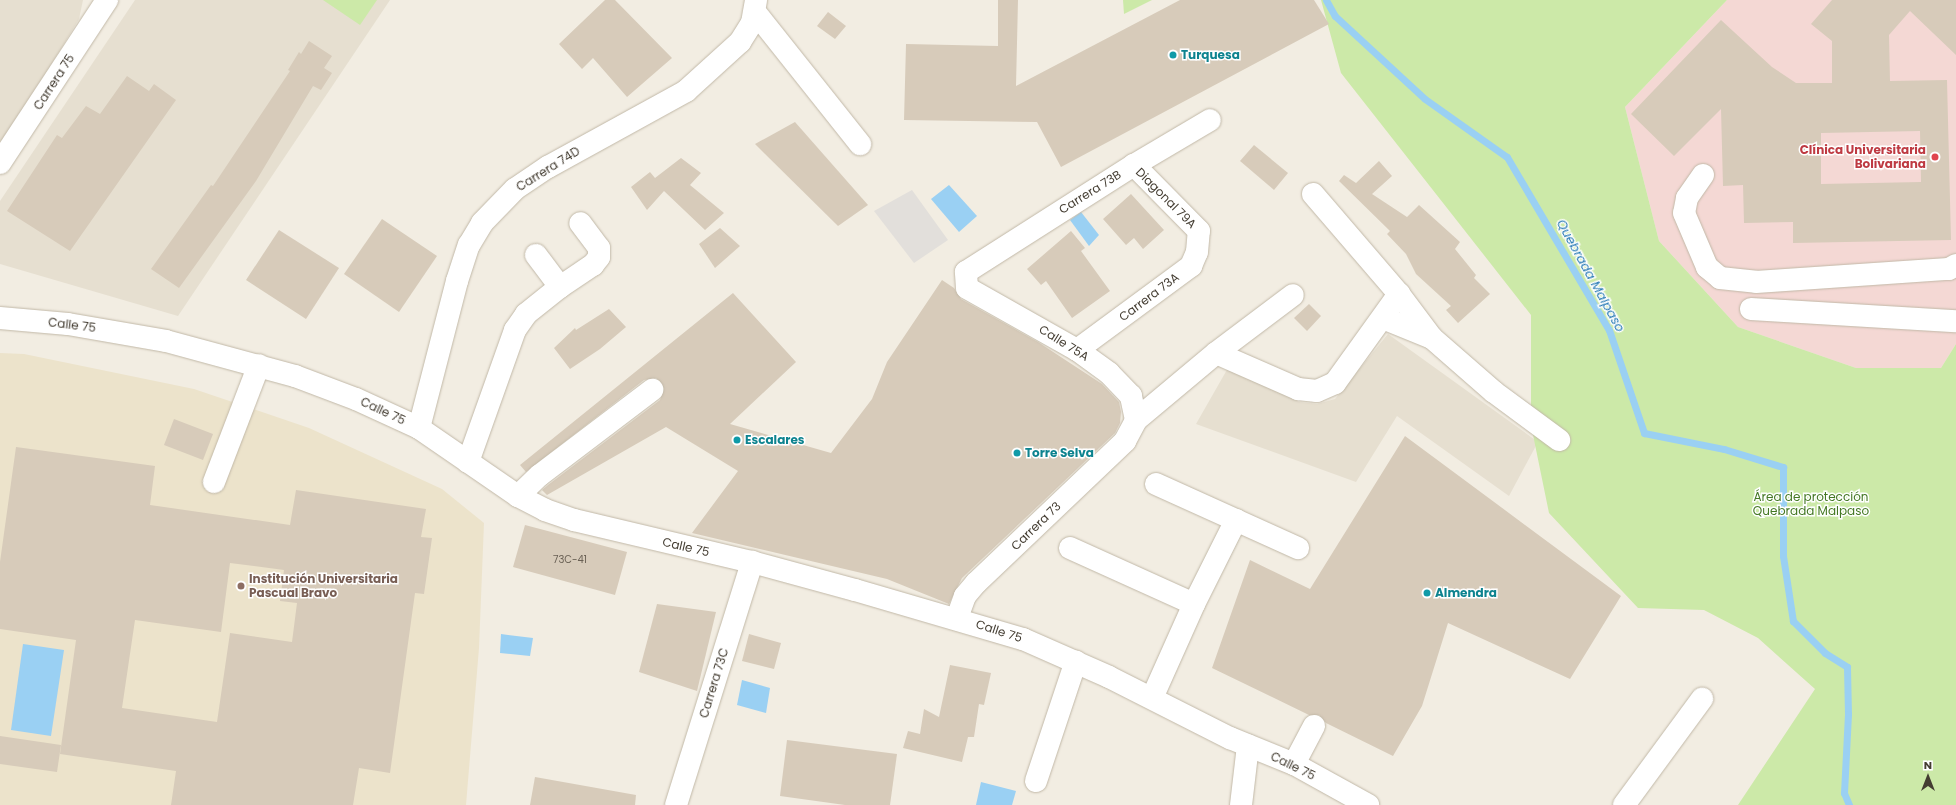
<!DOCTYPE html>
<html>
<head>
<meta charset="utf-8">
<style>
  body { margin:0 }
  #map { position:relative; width:1956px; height:805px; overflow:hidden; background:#f2ede2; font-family:Poppins,sans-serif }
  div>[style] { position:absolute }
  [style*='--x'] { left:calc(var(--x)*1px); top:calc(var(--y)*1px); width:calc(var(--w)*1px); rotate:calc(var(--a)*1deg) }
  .residential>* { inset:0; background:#e6dfd0 }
  .education>* { inset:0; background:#ece3cb }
  .medical>* { inset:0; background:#f4d8d4 }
  .green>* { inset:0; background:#cce9a8 }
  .parking>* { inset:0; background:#e2dfdb }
  .water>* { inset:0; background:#9ad0f3 }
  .stream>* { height:7px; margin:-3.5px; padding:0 3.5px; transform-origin:3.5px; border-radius:3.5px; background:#9ad0f3 }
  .building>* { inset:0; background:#d7cbba }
  .roads { filter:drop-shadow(0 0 1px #c1b8a7) drop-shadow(0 0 1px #c1b8a7) }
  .minor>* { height:22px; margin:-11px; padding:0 11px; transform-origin:11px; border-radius:11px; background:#fff }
  .dots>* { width:11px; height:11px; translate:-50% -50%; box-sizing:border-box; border:2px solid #fff; border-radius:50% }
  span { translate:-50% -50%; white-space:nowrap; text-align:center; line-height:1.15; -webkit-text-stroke:3px #fff; paint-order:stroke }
  .number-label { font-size:10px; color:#696054 }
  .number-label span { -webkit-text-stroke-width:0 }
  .culture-label { font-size:12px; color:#0d838f; font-weight:700 }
  .left { translate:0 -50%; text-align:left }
  .street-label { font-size:12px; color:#443d32 }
  .health-label { font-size:12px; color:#be3a42; font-weight:700 }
  .right { translate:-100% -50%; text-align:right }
  .park-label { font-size:12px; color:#447824 }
  .education-label { font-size:12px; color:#785e54; font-weight:700 }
  .water-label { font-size:13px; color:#277ab4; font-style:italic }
  .north { position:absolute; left:1908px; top:757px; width:40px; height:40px; -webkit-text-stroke:3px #fff; paint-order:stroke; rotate:0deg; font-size:11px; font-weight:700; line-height:16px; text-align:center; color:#443d32 }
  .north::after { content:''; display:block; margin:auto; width:14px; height:18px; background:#443d32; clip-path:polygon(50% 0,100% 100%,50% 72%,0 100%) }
</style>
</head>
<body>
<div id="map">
  <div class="residential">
    <div style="clip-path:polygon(0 0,83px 0,79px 19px,0 149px)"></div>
    <div style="clip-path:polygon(135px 0,390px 0,178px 316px,0 264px,0 201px)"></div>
    <div style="clip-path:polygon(1388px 334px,1538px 442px,1509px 496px,1397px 416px,1356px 482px,1196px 424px,1228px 368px,1299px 402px,1317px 404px,1335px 399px)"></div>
  </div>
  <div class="education">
    <div style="clip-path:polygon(0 353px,24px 354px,194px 389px,309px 428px,442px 489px,484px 523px,479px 648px,466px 805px,0 805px)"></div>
  </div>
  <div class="medical">
    <div style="clip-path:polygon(1727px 0,1956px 0,1956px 344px,1941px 368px,1856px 368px,1738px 327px,1659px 241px,1625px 107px)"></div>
  </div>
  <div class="green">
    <div style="clip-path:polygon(323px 0,377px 0,360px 25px)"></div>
    <div style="clip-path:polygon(1123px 0,1152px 0,1124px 14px)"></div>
    <div style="clip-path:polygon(1321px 0,1727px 0,1625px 107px,1659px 241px,1738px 327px,1856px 368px,1941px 368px,1956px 344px,1956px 805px,1738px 805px,1815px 689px,1758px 638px,1704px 610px,1638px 608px,1549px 513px,1531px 425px,1531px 315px,1341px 73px)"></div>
  </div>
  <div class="parking">
    <div style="clip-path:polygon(912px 190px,948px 240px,914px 263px,874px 211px)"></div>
  </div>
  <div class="water">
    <div style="clip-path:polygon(949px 185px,977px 216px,959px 232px,931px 199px)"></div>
    <div style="clip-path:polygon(1081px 212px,1099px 235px,1089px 246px,1070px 220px)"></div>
    <div style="clip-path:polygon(501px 634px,533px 638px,530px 656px,500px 653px)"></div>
    <div style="clip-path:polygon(23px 644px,64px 650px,51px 736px,11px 730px)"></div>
    <div style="clip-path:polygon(742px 680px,770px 688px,766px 713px,737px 705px)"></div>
    <div style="clip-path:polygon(981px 782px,1016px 791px,1012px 805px,976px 805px)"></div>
  </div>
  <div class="stream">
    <div style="--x:1326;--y:0;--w:18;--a:61"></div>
    <div style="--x:1335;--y:16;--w:122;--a:42.7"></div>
    <div style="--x:1425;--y:99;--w:100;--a:35.3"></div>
    <div style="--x:1507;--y:157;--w:201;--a:59.5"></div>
    <div style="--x:1609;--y:330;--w:109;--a:71.2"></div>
    <div style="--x:1644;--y:433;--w:82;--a:11.3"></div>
    <div style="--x:1724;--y:449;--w:62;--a:17"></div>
    <div style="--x:1783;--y:467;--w:89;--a:90"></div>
    <div style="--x:1783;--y:556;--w:66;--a:81.3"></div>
    <div style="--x:1793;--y:621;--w:45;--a:45"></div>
    <div style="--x:1825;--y:653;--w:26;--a:32"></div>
    <div style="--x:1847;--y:667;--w:47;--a:88.8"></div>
    <div style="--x:1848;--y:714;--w:79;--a:92.9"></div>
    <div style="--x:1844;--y:793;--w:13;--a:67"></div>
  </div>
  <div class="building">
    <div style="clip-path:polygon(605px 0,615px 0,672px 58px,627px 97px,593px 58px,582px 69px,559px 44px)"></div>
    <div style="clip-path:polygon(998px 0,1018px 0,1016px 86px,1180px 0,1314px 0,1329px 24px,1061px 167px,1037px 122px,904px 120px,906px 44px,998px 46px)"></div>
    <div style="clip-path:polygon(evenodd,1832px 0,1956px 0,1956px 55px,1910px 11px,1889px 35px,1890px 81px,1947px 80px,1951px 240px,1793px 243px,1793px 222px,1744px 223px,1743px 185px,1723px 186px,1721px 109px,1674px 156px,1631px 114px,1721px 20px,1772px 67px,1796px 83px,1832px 83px,1832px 41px,1811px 24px,1832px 0,1920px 131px,1921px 182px,1821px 184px,1821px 133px,1920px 131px)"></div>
    <div style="clip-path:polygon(828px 12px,846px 26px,835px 39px,817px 26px)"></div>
    <div style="clip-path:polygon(309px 41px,332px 56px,324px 68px,332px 73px,321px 90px,313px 86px,256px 181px,179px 288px,151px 269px,211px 185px,213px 186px,290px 71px,288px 70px,299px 52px,301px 54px)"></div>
    <div style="clip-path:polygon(127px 76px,149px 91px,154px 84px,176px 100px,70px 251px,7px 211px,57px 135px,62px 138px,86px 106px,100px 114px)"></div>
    <div style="clip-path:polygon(795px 122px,868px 205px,838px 226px,755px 144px)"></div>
    <div style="clip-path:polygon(1254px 145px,1288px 173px,1274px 190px,1240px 161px)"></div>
    <div style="clip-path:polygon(681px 158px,701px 173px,690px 185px,724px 213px,705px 230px,664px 191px,647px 210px,631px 187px,650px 172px,655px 178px)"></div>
    <div style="clip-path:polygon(1379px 161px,1392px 176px,1372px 194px,1407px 217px,1419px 205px,1460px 242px,1455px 249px,1476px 275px,1474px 278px,1490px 294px,1458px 323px,1446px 310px,1451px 306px,1416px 274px,1406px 254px,1387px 234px,1390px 231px,1339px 181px,1344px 175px,1356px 183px)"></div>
    <div style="clip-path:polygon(1131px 194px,1164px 230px,1143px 249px,1134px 238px,1126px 245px,1103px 219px)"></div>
    <div style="clip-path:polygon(382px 219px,437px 256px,399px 312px,344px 274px)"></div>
    <div style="clip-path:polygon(720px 228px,740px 246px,715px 268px,699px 244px)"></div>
    <div style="clip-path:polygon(279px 230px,339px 268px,306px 319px,246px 280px)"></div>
    <div style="clip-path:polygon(1071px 231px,1085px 248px,1081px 251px,1110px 291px,1072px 318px,1046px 281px,1041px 285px,1027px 269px)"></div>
    <div style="clip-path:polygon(942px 280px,954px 288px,961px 299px,1038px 342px,1102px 384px,1119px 402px,1121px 412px,1120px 423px,1115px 433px,962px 578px,949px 604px,887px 579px,692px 533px,738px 471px,666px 427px,547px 495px,542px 490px,548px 485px,660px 400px,664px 388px,656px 378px,644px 380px,526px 472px,520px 465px,733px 293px,796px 362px,730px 424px,831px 453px,872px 399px,887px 362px)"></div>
    <div style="clip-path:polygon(1309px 304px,1321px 316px,1307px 331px,1294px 318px)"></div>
    <div style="clip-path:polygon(609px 309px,626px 327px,600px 349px,570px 369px,554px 348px,575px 328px,576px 330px)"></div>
    <div style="clip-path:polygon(174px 419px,213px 434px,203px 460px,164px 445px)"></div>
    <div style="clip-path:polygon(1405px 436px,1621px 596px,1570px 679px,1448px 623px,1422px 706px,1393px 756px,1326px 723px,1319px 715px,1309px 715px,1212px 668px,1250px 560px,1310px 589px)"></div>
    <div style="clip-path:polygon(evenodd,16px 447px,155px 466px,150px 505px,290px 525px,296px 490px,426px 509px,421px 537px,432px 538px,424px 594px,415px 593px,390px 773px,359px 768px,353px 805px,171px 805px,176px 771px,60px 754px,76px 640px,0 629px,0 562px,16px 447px,230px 563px,284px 570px,280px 601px,297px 603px,292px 642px,230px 633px,217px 722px,122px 708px,135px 620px,221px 632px,230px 563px)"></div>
    <div style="clip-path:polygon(525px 525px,627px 552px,615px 595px,513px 567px)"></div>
    <div style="clip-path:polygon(657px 604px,716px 612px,697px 691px,639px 672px)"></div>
    <div style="clip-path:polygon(749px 634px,781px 643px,774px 669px,742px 661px)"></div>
    <div style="clip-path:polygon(950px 665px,991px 673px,984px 705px,979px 704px,974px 737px,968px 737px,962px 762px,903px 748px,908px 731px,920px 734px,924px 709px,939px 717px)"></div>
    <div style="clip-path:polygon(0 736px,61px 745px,57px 772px,0 764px)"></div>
    <div style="clip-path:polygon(787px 740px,897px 754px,890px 805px,845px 805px,780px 796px)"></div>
    <div style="clip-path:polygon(535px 777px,636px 795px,635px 805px,530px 805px)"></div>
  </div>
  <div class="roads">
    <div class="minor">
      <div style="--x:755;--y:12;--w:169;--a:51.5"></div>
      <div style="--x:0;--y:163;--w:195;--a:-56.7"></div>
      <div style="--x:1703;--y:175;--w:28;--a:125"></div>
      <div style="--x:1687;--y:198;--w:15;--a:101"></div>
      <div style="--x:1684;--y:213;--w:59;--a:66.9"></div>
      <div style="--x:1707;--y:267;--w:17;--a:40"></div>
      <div style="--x:1720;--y:278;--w:36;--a:6"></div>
      <div style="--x:1756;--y:282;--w:193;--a:-3.9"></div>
      <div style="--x:1949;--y:269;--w:8;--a:-30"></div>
      <div style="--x:1313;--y:194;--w:132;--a:49.3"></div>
      <div style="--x:1399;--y:294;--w:55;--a:53.1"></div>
      <div style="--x:536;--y:255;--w:40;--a:53"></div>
      <div style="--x:1751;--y:309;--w:205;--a:3.4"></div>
      <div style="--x:0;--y:318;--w:68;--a:5"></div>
      <div style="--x:68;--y:324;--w:99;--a:9.8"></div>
      <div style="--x:166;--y:341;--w:134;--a:15.2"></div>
      <div style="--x:295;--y:376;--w:65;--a:20.7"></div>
      <div style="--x:356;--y:399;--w:69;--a:24.7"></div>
      <div style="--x:419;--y:428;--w:120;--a:34.5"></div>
      <div style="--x:518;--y:496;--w:30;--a:27"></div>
      <div style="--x:545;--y:510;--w:31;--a:19"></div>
      <div style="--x:574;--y:520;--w:183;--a:13.3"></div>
      <div style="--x:752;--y:562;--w:107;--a:15.2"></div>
      <div style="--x:855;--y:590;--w:175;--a:16.3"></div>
      <div style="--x:1023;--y:639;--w:94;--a:23.8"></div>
      <div style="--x:1109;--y:677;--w:136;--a:26.8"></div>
      <div style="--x:1230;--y:738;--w:69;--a:22.1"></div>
      <div style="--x:1294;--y:764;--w:85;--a:29"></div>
      <div style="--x:1383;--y:318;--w:53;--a:22.2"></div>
      <div style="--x:1432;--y:338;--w:82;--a:41.1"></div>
      <div style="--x:1494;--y:392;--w:81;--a:36.4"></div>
      <div style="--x:1077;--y:350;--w:142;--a:-36.4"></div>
      <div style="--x:1191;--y:266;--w:15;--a:-67"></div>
      <div style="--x:1197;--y:252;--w:21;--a:-85"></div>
      <div style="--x:1199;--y:231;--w:93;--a:-134.6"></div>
      <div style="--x:1216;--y:353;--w:90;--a:23.7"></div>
      <div style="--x:1298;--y:389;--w:19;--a:6"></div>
      <div style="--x:1317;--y:391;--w:20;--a:-24"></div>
      <div style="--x:1335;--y:383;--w:110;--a:-54.3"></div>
      <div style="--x:1136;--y:420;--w:104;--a:-39.9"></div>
      <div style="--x:1216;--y:353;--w:96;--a:-37"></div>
      <div style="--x:419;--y:428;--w:152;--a:-75.5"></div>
      <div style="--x:457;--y:281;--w:38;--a:-72"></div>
      <div style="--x:469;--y:245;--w:26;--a:-59"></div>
      <div style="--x:482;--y:223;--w:47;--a:-45.9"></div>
      <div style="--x:515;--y:189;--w:40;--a:-34"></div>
      <div style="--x:548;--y:167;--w:158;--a:-28.8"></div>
      <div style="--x:686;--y:91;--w:73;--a:-42.2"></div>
      <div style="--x:740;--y:42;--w:22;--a:-58"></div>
      <div style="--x:752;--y:23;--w:23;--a:-80"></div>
      <div style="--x:468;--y:462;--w:140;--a:-70.4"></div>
      <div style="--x:515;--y:330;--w:19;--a:-55"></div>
      <div style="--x:526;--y:314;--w:43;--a:-38.5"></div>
      <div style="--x:560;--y:287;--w:40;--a:-34"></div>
      <div style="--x:593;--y:265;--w:10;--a:-53"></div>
      <div style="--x:599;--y:257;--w:9;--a:-90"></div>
      <div style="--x:599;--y:248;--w:31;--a:-127"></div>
      <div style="--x:214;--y:482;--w:125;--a:-69"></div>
      <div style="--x:1156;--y:484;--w:156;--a:24.3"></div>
      <div style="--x:518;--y:496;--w:30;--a:-44"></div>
      <div style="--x:540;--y:475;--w:141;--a:-37.2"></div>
      <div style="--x:1070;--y:548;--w:136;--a:24.3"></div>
      <div style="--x:957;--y:618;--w:23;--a:-70"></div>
      <div style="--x:965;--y:596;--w:17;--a:-50"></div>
      <div style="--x:976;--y:583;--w:206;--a:-43.6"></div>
      <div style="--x:1125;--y:441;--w:24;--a:-62"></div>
      <div style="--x:1136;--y:420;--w:25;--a:-102"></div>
      <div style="--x:1131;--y:396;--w:32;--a:-134"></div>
      <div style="--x:1109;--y:373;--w:39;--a:-144"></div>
      <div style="--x:1077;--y:350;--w:126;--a:-150.6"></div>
      <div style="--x:967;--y:288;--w:16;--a:-94"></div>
      <div style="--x:966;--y:272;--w:199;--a:-32.5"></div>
      <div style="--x:1134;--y:165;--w:88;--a:-30.6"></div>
      <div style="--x:1152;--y:698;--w:103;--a:-65.9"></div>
      <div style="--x:1194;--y:604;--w:94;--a:-63.4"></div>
      <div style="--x:1294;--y:764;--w:43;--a:-62.2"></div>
      <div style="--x:1036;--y:781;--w:126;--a:-71.6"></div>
      <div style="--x:676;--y:805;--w:255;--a:-72.6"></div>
      <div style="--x:1241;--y:805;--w:60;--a:-83.3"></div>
      <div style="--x:1624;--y:805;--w:132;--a:-53.7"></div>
    </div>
  </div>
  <div class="dots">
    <div style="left:1173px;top:55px;background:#0f9aa8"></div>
    <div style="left:1935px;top:157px;background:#e0444e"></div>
    <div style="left:737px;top:440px;background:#0f9aa8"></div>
    <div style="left:1017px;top:453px;background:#0f9aa8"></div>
    <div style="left:241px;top:586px;background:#8d6e63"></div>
    <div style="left:1427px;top:593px;background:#0f9aa8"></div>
  </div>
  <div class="number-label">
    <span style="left:570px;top:560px">73C-41</span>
  </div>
  <div class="culture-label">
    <span class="left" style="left:1181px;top:55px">Turquesa</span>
    <span class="left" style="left:745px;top:440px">Escalares</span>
    <span class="left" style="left:1025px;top:453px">Torre Selva</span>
    <span class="left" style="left:1435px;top:593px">Almendra</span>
  </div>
  <div class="street-label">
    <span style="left:54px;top:82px;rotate:-57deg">Carrera 75</span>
    <span style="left:548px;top:169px;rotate:-32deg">Carrera 74D</span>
    <span style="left:1090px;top:192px;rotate:-32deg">Carrera 73B</span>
    <span style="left:1166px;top:198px;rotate:45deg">Diagonal 79A</span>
    <span style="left:1149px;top:297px;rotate:-37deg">Carrera 73A</span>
    <span style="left:72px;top:325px;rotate:7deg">Calle 75</span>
    <span style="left:1064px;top:343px;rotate:32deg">Calle 75A</span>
    <span style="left:383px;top:411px;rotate:25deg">Calle 75</span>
    <span style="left:1036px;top:526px;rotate:-44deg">Carrera 73</span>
    <span style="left:686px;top:547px;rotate:13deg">Calle 75</span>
    <span style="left:999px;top:631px;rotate:18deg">Calle 75</span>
    <span style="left:714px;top:683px;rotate:-73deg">Carrera 73C</span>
    <span style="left:1293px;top:766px;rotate:26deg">Calle 75</span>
  </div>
  <div class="health-label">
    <span class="right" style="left:1926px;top:157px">Clínica Universitaria<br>Bolivariana</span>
  </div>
  <div class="park-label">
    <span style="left:1811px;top:504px">Área de protección<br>Quebrada Malpaso</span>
  </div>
  <div class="education-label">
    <span class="left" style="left:249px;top:586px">Institución Universitaria<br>Pascual Bravo</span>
  </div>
  <div class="water-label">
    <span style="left:1590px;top:276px;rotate:61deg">Quebrada Malpaso</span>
  </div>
  <div class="north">N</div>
</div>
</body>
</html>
